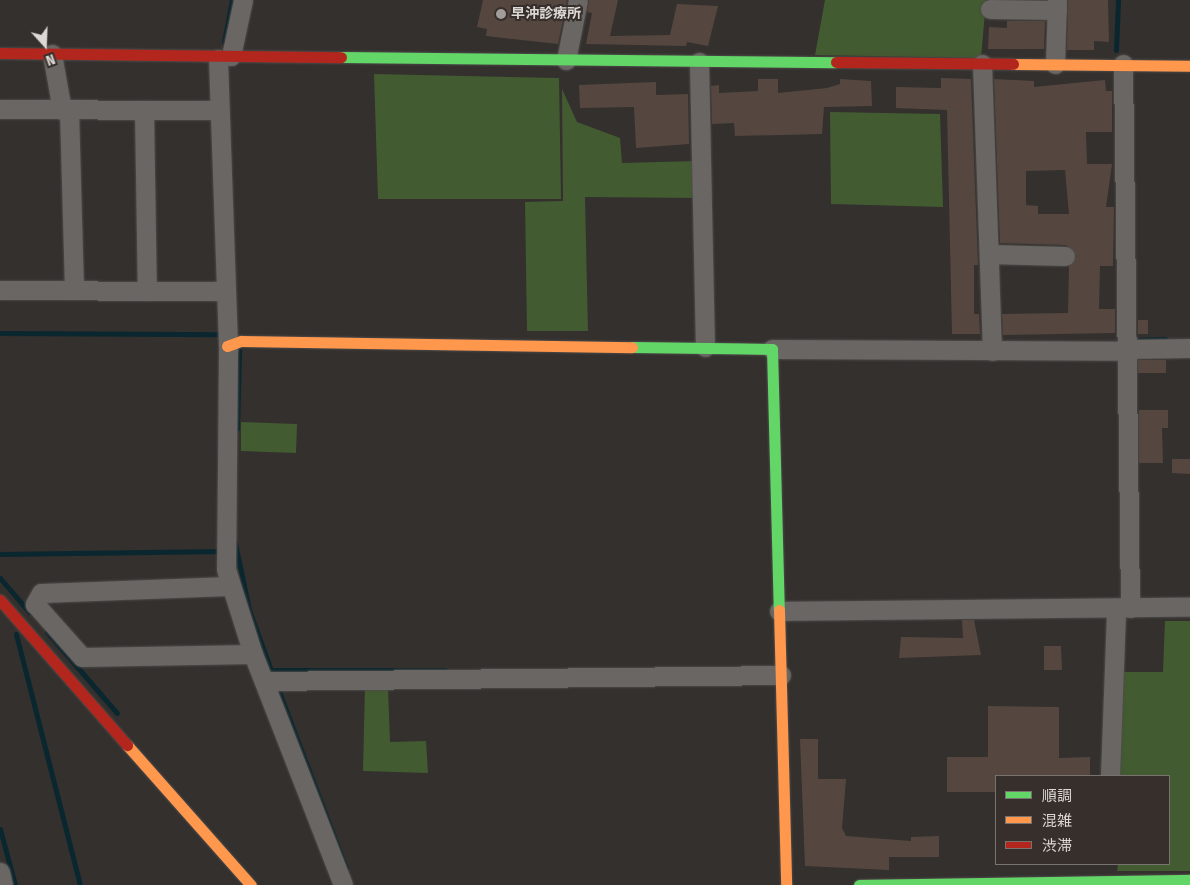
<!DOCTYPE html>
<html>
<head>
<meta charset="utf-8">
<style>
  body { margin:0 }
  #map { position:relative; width:1190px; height:885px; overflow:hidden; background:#33302e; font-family:"Fira Sans Condensed","Noto Sans JP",sans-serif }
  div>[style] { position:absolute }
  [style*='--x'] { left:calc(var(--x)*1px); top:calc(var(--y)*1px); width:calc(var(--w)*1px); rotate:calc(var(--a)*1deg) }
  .green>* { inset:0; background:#435b30 }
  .stream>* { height:5px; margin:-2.5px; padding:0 2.5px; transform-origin:2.5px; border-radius:2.5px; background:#0a262e }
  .building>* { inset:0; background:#55473f }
  .roads { filter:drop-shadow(0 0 1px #4e4b49) drop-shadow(0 0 1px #4e4b49) }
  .street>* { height:19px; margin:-9.5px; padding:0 9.5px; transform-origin:9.5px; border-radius:9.5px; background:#696664 }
  .fast>* { height:11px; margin:-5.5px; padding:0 5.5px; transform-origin:5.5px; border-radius:5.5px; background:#63d668 }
  .slow>* { height:11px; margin:-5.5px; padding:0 5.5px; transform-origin:5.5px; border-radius:5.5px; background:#ff974d }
  .jam>* { height:11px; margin:-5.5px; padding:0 5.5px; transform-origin:5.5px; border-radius:5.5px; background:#b3261e }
  .dots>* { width:14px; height:14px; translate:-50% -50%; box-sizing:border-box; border:2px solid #362f2b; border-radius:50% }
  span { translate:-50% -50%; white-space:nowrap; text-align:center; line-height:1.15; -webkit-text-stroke:4px #362f2b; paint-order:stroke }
  .poi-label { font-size:14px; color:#ddd8d5; font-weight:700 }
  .left { translate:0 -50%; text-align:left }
  .legend { position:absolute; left:995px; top:775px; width:175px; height:90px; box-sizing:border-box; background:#362f2b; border:1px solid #79736f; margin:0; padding:6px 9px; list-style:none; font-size:15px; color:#ddd8d5 }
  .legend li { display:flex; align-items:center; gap:10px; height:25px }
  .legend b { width:25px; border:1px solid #79736f }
  .north { position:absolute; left:20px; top:20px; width:50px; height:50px; -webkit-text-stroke:4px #362f2b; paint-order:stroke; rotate:160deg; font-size:14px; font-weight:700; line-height:20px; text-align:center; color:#ddd8d5 }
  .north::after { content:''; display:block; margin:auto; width:18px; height:22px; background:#ddd8d5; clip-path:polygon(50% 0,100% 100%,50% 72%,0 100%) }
</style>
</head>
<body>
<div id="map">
  <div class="green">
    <div style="clip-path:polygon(825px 0,986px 0,981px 58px,815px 55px)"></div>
    <div style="clip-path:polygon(374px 74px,559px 78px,561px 199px,378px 199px)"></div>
    <div style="clip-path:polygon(562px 89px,577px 122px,620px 138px,622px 163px,697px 161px,698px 198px,585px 197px,588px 331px,527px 331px,525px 202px,563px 201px)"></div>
    <div style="clip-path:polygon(830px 112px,940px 114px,943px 207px,831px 204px)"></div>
    <div style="clip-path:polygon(241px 422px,297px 424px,296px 453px,241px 451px)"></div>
    <div style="clip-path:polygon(1165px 621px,1190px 621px,1190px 871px,1117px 871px,1118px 864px,1169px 864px,1169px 776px,1118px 776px,1119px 672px,1163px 672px)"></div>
    <div style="clip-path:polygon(365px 686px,388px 687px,390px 742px,426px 741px,428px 773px,363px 771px)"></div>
  </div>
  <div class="stream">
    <div style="--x:224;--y:42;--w:43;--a:-79.2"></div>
    <div style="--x:1116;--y:50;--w:50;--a:-87.7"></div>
    <div style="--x:0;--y:333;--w:223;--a:0.3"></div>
    <div style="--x:1131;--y:340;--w:34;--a:-2"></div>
    <div style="--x:237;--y:429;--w:79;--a:-88.5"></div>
    <div style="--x:235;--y:543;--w:68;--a:78.2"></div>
    <div style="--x:249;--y:610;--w:70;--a:70"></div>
    <div style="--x:0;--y:554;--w:223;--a:-0.8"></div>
    <div style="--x:0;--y:578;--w:45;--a:49.5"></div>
    <div style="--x:47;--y:632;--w:107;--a:49.2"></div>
    <div style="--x:16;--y:634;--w:259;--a:75.7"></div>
    <div style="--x:271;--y:670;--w:174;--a:0"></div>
    <div style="--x:276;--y:684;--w:197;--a:69.2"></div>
    <div style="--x:0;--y:829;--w:58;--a:75"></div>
  </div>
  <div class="building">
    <div style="clip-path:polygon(483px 0,567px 0,558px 44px,486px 36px,487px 29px,477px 27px)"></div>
    <div style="clip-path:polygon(589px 0,618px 0,610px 36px,670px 35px,677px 4px,718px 6px,708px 46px,687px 42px,686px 46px,586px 44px,592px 13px,587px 12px)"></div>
    <div style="clip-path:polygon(1068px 0,1108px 0,1109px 42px,1094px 41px,1094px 50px,1067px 50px)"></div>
    <div style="clip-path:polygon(1007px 21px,1045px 21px,1044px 49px,988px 49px,989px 27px,1007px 28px)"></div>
    <div style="clip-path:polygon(941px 78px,971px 79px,978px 265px,974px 265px,974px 314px,979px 314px,980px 334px,952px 334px,947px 110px,896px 108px,896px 87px,941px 88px)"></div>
    <div style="clip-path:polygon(758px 79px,778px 79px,778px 93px,827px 88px,840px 84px,840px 79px,871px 81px,872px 106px,824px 107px,822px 134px,735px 136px,734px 123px,712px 124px,711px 86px,719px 85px,719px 93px,758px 91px)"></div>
    <div style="clip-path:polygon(evenodd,994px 79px,1034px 81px,1034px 87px,1105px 80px,1106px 91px,1112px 91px,1112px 132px,1086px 132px,1087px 164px,1112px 164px,1106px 207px,1114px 207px,1113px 266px,1100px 266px,1099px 309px,1115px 309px,1115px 333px,1003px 335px,1002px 314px,1068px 313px,1069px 266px,1076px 256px,1066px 245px,1000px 243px,994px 79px,1065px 170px,1069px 214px,1038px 214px,1038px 206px,1026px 205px,1026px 171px,1065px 170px)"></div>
    <div style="clip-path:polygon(656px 82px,656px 95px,688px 94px,689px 144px,636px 148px,634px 107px,580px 108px,579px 85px)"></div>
    <div style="clip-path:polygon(1138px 320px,1148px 320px,1148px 334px,1138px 334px)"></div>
    <div style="clip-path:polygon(1138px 360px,1166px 360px,1166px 373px,1138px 373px)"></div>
    <div style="clip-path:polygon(1139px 410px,1168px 410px,1168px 428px,1162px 428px,1163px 463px,1139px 463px)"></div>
    <div style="clip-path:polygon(1172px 459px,1190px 459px,1190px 474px,1172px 473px)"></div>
    <div style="clip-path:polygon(962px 620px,974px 620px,981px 655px,899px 658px,901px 637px,963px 638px)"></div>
    <div style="clip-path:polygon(1044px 646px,1061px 646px,1062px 670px,1044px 670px)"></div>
    <div style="clip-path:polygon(988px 706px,1059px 707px,1059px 758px,1090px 757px,1090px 776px,996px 776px,996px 792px,947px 792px,947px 757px,988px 757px)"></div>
    <div style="clip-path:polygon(800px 739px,818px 739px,818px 779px,846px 779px,842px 828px,846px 836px,911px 841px,911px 837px,939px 836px,939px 857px,889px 857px,889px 870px,805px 866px)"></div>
  </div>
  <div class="roads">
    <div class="street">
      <div style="--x:990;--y:9;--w:67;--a:0.9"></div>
      <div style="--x:52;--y:54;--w:57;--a:79.9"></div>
      <div style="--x:231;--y:56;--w:57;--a:-77.9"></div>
      <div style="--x:218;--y:59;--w:292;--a:88"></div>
      <div style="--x:228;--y:351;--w:218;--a:90.5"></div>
      <div style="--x:226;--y:569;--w:89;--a:72.4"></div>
      <div style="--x:253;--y:654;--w:248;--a:68.7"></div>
      <div style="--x:566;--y:60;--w:61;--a:-78.7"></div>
      <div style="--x:699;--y:62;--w:285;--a:88.8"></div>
      <div style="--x:982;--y:64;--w:287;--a:88"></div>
      <div style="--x:1055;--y:64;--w:64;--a:-88.2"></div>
      <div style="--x:1123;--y:64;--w:544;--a:89.26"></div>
      <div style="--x:0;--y:109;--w:219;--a:0.3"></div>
      <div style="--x:69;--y:110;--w:180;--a:88.4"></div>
      <div style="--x:144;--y:110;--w:181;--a:89.1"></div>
      <div style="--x:989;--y:254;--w:76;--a:1.5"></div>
      <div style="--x:0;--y:290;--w:225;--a:0.3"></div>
      <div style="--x:772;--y:349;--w:355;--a:0.3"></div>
      <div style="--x:1127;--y:349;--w:63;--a:-0.9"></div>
      <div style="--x:229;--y:586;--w:188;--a:177.9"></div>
      <div style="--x:41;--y:593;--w:13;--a:119"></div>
      <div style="--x:35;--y:604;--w:71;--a:48.4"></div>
      <div style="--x:82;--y:657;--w:171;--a:-1"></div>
      <div style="--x:779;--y:611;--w:411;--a:-0.6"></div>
      <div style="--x:264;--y:681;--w:517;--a:-0.66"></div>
      <div style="--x:1110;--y:776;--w:167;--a:-87.9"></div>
      <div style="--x:0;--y:872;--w:13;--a:77"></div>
    </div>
    <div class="fast">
      <div style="--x:341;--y:57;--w:495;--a:0.6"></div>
      <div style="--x:632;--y:347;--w:140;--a:0.8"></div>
      <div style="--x:772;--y:349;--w:261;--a:88.5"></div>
      <div style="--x:859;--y:885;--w:331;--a:-0.9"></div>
    </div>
    <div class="slow">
      <div style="--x:1013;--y:64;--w:177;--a:0.6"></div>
      <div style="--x:227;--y:346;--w:15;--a:-20"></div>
      <div style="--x:241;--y:341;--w:391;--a:0.9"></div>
      <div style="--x:779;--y:610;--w:275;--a:88.5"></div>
      <div style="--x:127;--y:745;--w:187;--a:48.5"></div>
    </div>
    <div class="jam">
      <div style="--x:0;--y:53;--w:341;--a:0.7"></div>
      <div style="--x:836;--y:62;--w:177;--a:0.6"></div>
      <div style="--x:0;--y:600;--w:193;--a:48.8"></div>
    </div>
  </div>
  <div class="dots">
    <div style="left:501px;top:14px;background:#a29d9b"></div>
  </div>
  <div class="poi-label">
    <span class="left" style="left:511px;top:14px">早沖診療所</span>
  </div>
  <ul class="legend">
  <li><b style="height:6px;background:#63d668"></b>順調</li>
  <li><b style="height:6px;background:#ff974d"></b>混雑</li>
  <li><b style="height:6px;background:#b3261e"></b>渋滞</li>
  </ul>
  <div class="north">N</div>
</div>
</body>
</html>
